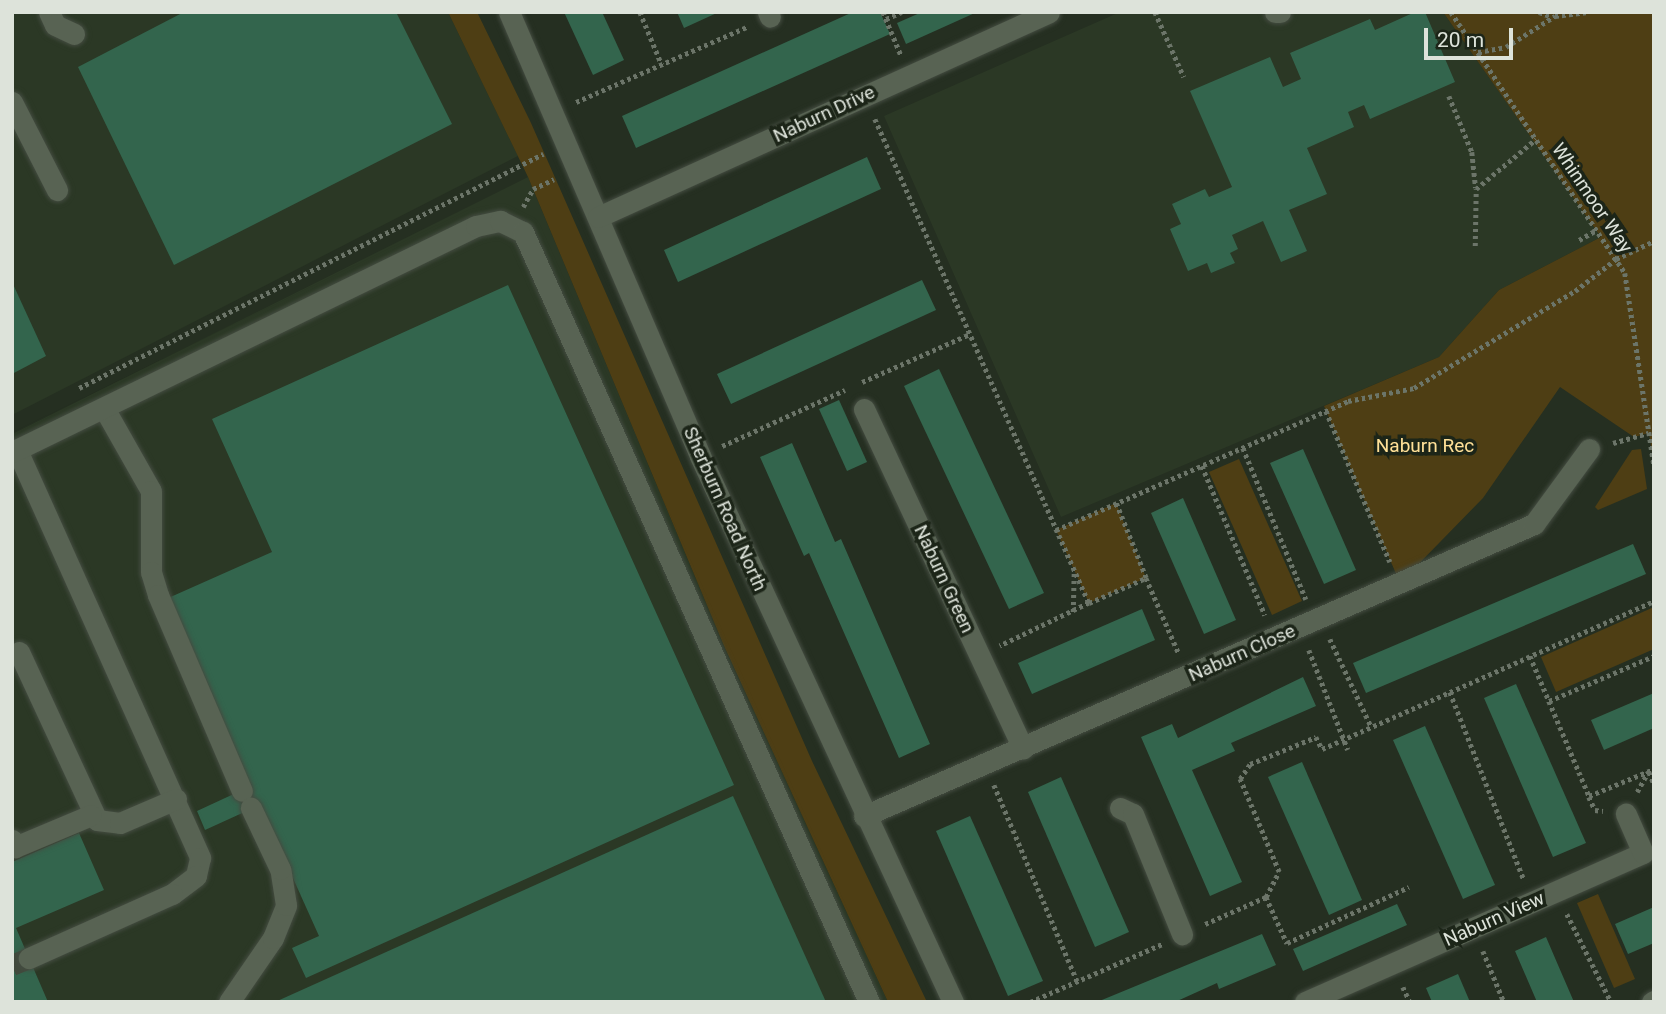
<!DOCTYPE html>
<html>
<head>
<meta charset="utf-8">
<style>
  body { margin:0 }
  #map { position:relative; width:1666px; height:1014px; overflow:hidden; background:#252f21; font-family:Roboto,sans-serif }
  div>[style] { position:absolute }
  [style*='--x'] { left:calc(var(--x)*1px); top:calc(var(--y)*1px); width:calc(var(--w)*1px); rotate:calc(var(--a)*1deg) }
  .built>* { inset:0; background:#2b3825 }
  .green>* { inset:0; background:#4e3e14 }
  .building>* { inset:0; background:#33654d }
  .minor-tunnel>* { height:21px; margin-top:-10.5px; transform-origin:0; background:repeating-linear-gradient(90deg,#414a3d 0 21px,transparent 0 31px) }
  .path>* { height:4.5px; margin-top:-2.25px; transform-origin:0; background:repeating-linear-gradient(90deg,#6c7569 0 3.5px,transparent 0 7px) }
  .roads { filter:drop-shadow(0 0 2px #444c41) drop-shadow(0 0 2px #444c41) }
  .minor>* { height:21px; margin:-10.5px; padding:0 10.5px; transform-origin:10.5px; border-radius:10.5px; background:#586353 }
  span { translate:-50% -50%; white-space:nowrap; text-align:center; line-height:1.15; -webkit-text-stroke:7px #1c2518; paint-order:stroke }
  .street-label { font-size:19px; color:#dde3da }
  .park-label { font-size:19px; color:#ffe097 }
  .frame { position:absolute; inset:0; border:14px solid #dde3da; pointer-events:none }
  .scale { position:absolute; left:1424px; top:28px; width:89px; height:32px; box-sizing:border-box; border:4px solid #dde3da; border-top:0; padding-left:9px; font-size:21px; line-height:24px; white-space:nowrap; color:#dde3da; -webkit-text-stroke:5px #1c2518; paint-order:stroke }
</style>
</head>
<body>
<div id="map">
  <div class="built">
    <div style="clip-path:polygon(12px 12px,448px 12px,518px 156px,12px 415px)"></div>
    <div style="clip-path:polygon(1120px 12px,1443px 12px,1601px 237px,1499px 290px,1439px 357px,1061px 517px,884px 116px)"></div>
    <div style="clip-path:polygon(528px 177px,724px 646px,888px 1002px,12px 1002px,12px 434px)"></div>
  </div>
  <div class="green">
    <div style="clip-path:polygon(448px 12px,477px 12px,531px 123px,812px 761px,927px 1002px,888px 1002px,724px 646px,528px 177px)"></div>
    <div style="clip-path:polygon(1443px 12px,1654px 12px,1654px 465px,1649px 433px,1634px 437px,1560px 387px,1483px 498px,1400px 583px,1324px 406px,1439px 357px,1499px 290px,1601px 237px)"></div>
    <div style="clip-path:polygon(1641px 449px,1647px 489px,1598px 510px,1595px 507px,1632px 450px)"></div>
    <div style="clip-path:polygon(1239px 459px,1302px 601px,1272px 615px,1209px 472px)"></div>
    <div style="clip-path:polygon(1116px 503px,1146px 578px,1089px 603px,1056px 530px)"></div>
    <div style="clip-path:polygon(1654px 607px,1654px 649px,1556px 692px,1541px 657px)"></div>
    <div style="clip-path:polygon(1598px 894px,1635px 979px,1614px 988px,1577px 903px)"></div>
  </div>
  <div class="building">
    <div style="clip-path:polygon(184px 12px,396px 12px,452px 124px,174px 265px,78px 67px)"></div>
    <div style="clip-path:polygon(564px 12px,602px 12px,624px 60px,593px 75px)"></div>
    <div style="clip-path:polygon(677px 12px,719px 12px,684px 28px)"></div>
    <div style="clip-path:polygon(853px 12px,880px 12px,890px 34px,636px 148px,622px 116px)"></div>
    <div style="clip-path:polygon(922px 12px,977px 12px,906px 44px,897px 23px)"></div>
    <div style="clip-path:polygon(1415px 12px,1425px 12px,1455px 82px,1370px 119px,1364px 105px,1348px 112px,1354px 127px,1307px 148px,1327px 194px,1289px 210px,1307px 251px,1281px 262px,1263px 221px,1232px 235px,1238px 249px,1230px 253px,1235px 263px,1211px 273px,1207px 263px,1188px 271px,1170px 229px,1181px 224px,1172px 204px,1205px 189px,1209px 197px,1232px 187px,1190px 91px,1270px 57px,1283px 87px,1301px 79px,1290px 53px,1370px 19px,1375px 30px)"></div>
    <div style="clip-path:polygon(867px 157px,881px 189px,678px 282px,664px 250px)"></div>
    <div style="clip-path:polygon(922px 280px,936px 310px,731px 404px,717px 374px)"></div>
    <div style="clip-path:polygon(12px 282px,46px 356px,12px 374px)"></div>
    <div style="clip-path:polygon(508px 285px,734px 785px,306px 978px,292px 948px,319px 936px,260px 805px,205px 830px,197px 811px,251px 786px,166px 599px,272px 552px,212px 419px)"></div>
    <div style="clip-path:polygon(939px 369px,1044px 593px,1009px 609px,904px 386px)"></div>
    <div style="clip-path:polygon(839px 400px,867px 462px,847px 471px,819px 409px)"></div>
    <div style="clip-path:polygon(792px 443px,835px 542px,841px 539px,930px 744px,899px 758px,809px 553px,804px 556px,760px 457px)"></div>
    <div style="clip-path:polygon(1303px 449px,1356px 570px,1324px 584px,1270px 463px)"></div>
    <div style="clip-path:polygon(1183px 498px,1236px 620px,1204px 634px,1151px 513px)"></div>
    <div style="clip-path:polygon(1633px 544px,1646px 574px,1366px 693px,1353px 663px)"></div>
    <div style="clip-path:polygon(1142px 609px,1155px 640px,1032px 694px,1018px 663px)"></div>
    <div style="clip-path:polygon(1303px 677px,1316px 706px,1231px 743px,1235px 751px,1192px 770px,1242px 882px,1210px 896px,1141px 737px,1172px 724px,1178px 738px)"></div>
    <div style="clip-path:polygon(1516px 684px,1586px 843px,1553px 857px,1484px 698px)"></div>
    <div style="clip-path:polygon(1654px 693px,1654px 728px,1604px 750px,1591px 720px)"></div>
    <div style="clip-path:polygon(1425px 726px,1495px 885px,1463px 899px,1393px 740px)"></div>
    <div style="clip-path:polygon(1302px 762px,1362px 900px,1329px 915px,1268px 777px)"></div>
    <div style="clip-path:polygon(1061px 777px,1129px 932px,1095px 947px,1028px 792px)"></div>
    <div style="clip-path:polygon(733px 796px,826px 1002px,275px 1002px)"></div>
    <div style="clip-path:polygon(970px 816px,1043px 981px,1008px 996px,936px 831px)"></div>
    <div style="clip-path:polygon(79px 833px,104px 890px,16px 928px,48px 1002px,12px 1002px,12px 862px)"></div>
    <div style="clip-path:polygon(1397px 904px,1407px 925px,1303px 971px,1293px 949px)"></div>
    <div style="clip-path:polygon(1654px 907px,1654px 943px,1628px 954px,1615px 924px)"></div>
    <div style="clip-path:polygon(1262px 934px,1276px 965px,1219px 989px,1217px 983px,1175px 1002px,1097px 1002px)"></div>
    <div style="clip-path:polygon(1546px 937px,1558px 965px,1574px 1002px,1537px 1002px,1515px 951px)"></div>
    <div style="clip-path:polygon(1458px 974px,1470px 1002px,1432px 1002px,1426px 988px)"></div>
  </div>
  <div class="minor-tunnel">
    <div style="--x:12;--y:965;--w:18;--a:-22"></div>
  </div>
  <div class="path">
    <div style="--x:640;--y:12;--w:57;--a:67.5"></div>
    <div style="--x:883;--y:12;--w:47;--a:67.3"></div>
    <div style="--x:1155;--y:12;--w:71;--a:66"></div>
    <div style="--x:1451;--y:12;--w:314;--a:56.3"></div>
    <div style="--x:1625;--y:273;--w:194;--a:81.4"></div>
    <div style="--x:1539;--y:12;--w:14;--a:21"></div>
    <div style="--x:886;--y:19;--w:17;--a:-24"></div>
    <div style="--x:1478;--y:52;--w:28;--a:-10"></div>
    <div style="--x:1506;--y:47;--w:58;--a:-32.3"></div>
    <div style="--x:1555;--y:16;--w:31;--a:-7"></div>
    <div style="--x:1449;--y:96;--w:61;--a:67.7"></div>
    <div style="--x:1472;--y:152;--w:36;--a:84"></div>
    <div style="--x:576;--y:102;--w:187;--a:-23.7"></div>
    <div style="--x:875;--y:119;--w:529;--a:66.15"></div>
    <div style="--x:1089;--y:603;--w:99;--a:154.2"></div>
    <div style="--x:523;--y:207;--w:21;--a:-61"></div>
    <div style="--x:533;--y:189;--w:23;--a:-25"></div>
    <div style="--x:1579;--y:240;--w:20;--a:-30"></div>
    <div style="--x:1475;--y:246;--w:57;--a:-89"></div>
    <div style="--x:1476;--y:189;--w:78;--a:-39.8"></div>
    <div style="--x:862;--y:382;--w:118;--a:-24"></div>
    <div style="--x:79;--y:388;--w:520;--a:-26.76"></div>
    <div style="--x:1326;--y:411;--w:164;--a:67"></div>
    <div style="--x:1613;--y:443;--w:37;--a:-16"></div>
    <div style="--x:722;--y:446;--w:135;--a:-24.5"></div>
    <div style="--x:1243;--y:448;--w:164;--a:67.4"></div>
    <div style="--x:1202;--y:466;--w:162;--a:67.1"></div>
    <div style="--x:1056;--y:530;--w:319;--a:-23.8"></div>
    <div style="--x:1348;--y:401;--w:67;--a:-11.1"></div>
    <div style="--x:1414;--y:388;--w:188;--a:-31.1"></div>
    <div style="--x:1575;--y:291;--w:52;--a:-38"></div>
    <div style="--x:1616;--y:259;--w:42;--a:-25.3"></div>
    <div style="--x:1146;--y:578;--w:83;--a:66.5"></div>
    <div style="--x:1089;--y:603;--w:62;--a:-23.7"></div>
    <div style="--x:1146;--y:578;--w:81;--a:-111.8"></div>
    <div style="--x:1073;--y:612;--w:42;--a:-88.6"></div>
    <div style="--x:1330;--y:639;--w:96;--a:64.8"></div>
    <div style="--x:1309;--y:650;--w:107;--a:68.7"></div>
    <div style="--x:1530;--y:656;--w:152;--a:67.1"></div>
    <div style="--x:1589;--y:796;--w:70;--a:-22.6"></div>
    <div style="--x:1450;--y:692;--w:202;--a:68.5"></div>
    <div style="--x:1549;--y:701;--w:114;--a:-23.2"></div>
    <div style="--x:1649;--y:772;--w:13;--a:67"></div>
    <div style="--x:994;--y:785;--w:213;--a:67"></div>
    <div style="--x:1637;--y:792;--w:23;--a:-61"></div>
    <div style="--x:1589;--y:797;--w:14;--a:65"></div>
    <div style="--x:1595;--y:810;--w:8;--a:7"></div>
    <div style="--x:1266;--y:897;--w:28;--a:-63"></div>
    <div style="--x:1279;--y:872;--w:101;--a:-112.8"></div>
    <div style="--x:1240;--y:779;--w:18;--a:-56"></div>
    <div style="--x:1250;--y:764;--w:71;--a:-22.2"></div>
    <div style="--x:1316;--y:737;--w:13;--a:63"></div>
    <div style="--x:1322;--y:749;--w:363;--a:-24"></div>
    <div style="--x:1567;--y:914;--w:98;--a:63.4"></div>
    <div style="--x:1205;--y:924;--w:67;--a:-23.9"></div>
    <div style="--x:1266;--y:897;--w:51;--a:65.5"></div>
    <div style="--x:1287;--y:943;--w:134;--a:-24.7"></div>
    <div style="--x:1483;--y:951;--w:55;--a:67.6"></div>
    <div style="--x:1403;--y:987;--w:17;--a:65"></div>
    <div style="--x:1030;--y:1002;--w:144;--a:-23.7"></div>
  </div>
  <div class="roads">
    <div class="minor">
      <div style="--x:49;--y:12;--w:14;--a:65"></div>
      <div style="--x:55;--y:25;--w:21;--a:25"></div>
      <div style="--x:509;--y:12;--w:483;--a:66.7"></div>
      <div style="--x:700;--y:456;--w:602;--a:65.14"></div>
      <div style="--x:768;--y:12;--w:5;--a:68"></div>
      <div style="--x:1275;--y:12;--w:5;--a:0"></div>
      <div style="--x:12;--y:102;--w:99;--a:62.9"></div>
      <div style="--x:598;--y:217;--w:495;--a:-24.4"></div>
      <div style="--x:104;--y:408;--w:95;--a:60.5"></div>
      <div style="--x:151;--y:491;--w:81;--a:90"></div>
      <div style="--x:151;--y:572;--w:24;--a:73"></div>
      <div style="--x:158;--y:595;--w:213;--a:66.8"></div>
      <div style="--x:864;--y:409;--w:375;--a:64.9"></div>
      <div style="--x:17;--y:450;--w:447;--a:65.8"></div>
      <div style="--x:200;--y:858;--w:18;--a:103"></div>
      <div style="--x:196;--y:876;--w:30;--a:143"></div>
      <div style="--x:172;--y:894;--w:157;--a:155.9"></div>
      <div style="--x:12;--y:452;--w:516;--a:-25.97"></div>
      <div style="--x:476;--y:226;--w:25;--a:-12"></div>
      <div style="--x:500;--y:221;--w:25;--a:26"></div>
      <div style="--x:523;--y:232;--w:844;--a:65.8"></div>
      <div style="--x:19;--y:652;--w:185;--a:65.1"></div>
      <div style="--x:97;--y:820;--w:23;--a:7"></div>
      <div style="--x:120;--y:823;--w:61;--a:-23.2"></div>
      <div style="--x:1120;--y:808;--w:14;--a:25"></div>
      <div style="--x:1133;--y:814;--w:130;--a:67.8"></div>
      <div style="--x:864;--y:816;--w:731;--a:-23.55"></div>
      <div style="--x:1534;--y:524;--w:93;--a:-53.7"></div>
      <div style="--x:12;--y:840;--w:8;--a:67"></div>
      <div style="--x:15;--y:847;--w:82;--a:-22.8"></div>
      <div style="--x:229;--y:1002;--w:78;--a:-55.5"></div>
      <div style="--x:273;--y:938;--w:35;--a:-68"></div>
      <div style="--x:286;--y:905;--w:36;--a:-99"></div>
      <div style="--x:280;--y:869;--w:68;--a:-115.4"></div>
      <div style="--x:1305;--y:1002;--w:369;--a:-23.8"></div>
      <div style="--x:1643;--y:853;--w:43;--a:-113.6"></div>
      <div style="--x:1652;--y:1002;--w:2;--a:-27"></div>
    </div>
  </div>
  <div class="street-label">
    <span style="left:824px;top:114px;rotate:-25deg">Naburn Drive</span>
    <span style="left:1592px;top:198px;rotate:56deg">Whinmoor Way</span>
    <span style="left:725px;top:509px;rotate:66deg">Sherburn Road North</span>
    <span style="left:944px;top:579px;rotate:65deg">Naburn Green</span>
    <span style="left:1242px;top:653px;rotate:-24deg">Naburn Close</span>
    <span style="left:1494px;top:919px;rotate:-24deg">Naburn View</span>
  </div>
  <div class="park-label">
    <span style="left:1425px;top:446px">Naburn Rec</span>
  </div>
  <div class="frame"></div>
  <div class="scale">20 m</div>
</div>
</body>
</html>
